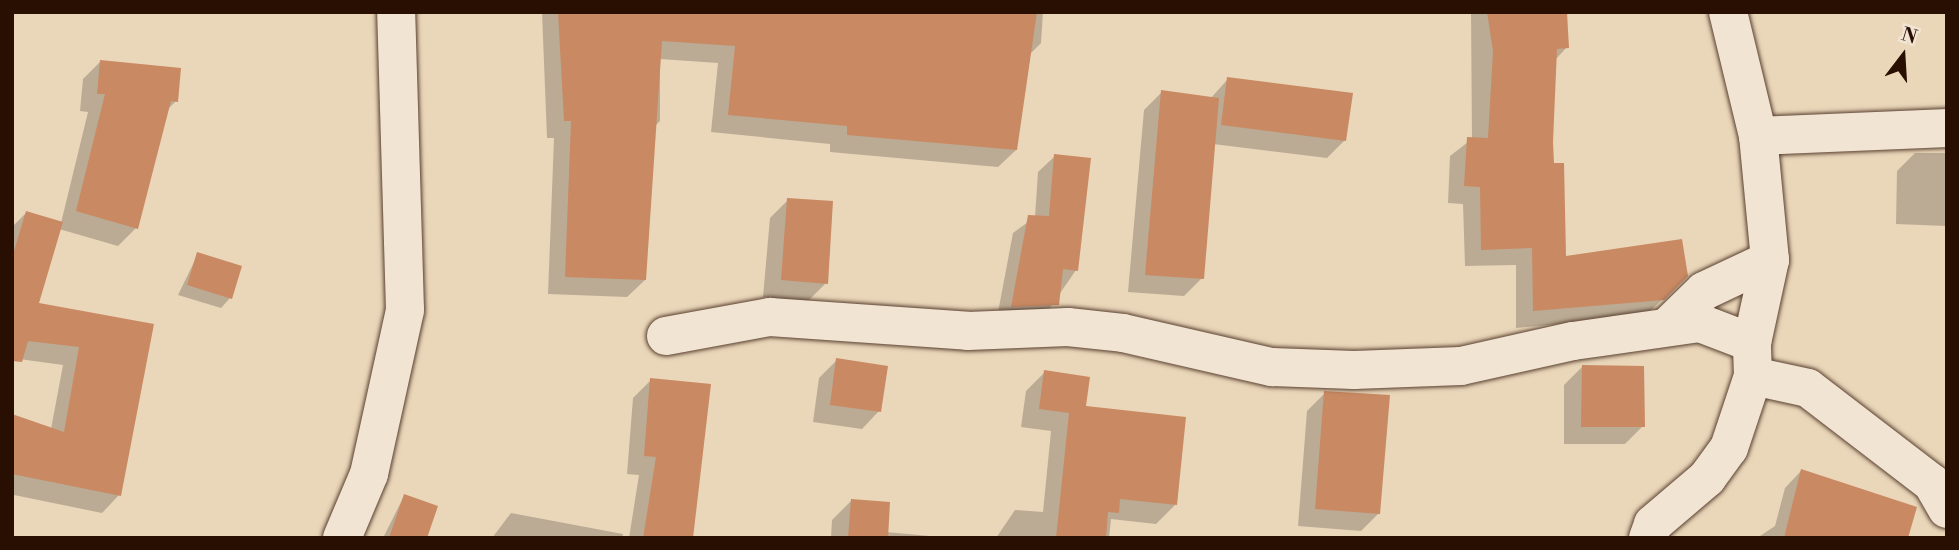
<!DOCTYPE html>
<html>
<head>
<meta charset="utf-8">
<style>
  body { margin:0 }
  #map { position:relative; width:1959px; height:550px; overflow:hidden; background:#ead6b9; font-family:"Libre Bodoni",serif }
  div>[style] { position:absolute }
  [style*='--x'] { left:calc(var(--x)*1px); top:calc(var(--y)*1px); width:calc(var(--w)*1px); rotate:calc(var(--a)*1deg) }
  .shadow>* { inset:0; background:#0003 }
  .building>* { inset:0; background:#c98962 }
  .roads { filter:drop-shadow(0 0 2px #594030) drop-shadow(0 0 2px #594030) }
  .minor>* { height:38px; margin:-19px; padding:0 19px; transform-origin:19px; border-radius:19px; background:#f1e4d2 }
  span { translate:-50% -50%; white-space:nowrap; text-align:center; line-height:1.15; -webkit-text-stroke:6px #f1e4d2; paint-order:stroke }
  .frame { position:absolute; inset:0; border:14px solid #290e02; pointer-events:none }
  .north { position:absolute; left:1868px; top:21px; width:70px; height:70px; -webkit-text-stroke:5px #f1e4d2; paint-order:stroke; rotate:17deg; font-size:19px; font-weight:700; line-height:28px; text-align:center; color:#290e02 }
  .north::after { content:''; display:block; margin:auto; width:24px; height:32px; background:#290e02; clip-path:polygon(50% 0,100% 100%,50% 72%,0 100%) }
</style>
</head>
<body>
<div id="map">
  <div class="shadow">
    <div style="clip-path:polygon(542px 12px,1043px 12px,1041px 43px,1029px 55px,1016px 150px,998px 167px,830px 152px,830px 144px,711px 132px,718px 63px,660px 59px,660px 121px,650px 131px,645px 280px,627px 297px,548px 294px,554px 138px,547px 138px)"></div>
    <div style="clip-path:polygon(1471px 12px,1565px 12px,1567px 47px,1555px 60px,1551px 142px,1565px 258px,1686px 276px,1645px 316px,1516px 328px,1516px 265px,1465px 266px,1463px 204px,1448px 203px,1450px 156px,1472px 139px)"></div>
    <div style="clip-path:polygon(101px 61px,176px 101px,167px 110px,136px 228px,118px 246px,59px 229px,37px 304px,152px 325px,119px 495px,102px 513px,14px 495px,12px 501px,12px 416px,51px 429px,63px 365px,12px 358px,12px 227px,26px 213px,61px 223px,88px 112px,80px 111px,83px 79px)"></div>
    <div style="clip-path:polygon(1228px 79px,1345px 140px,1327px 158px,1213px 144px,1202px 278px,1184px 296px,1128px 292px,1144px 110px,1162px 92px,1210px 99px)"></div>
    <div style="clip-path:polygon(1915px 153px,1947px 153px,1947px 226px,1896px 224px,1897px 171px)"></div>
    <div style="clip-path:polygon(1055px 156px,1076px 270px,1041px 321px,996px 323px,1013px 233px,1035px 217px,1038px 172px)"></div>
    <div style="clip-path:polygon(788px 200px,826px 283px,808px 301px,763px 297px,770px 218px)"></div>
    <div style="clip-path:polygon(198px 254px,230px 298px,221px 308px,178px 295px)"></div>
    <div style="clip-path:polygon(837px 360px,879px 411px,862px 429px,813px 422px,819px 378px)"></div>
    <div style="clip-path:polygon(1582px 367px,1643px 426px,1625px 444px,1564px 444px,1564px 385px)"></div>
    <div style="clip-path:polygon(1045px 372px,1175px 505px,1156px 524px,1111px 519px,1109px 538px,996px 538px,1015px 510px,1043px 512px,1051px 431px,1021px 427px,1026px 391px)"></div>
    <div style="clip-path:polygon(651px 380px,691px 538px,629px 538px,639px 475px,627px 474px,633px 398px)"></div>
    <div style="clip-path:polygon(1325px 393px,1379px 513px,1361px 531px,1298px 526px,1307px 411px)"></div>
    <div style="clip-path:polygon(1801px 471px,1906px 538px,1757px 538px,1775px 526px,1785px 488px)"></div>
    <div style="clip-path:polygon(404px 496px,425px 538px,383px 538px)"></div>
    <div style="clip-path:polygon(851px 501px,886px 532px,952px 538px,831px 538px,832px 520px)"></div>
    <div style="clip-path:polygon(511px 513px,623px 534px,622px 538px,492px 538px)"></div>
  </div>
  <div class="building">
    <div style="clip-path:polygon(558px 12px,1037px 12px,1017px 150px,847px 135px,847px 126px,728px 115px,735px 46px,662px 41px,646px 280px,565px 277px,571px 121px,564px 121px)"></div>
    <div style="clip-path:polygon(1487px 12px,1567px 12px,1569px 48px,1557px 49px,1553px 142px,1554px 163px,1564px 163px,1566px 256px,1682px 239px,1688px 276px,1664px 300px,1533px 311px,1532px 248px,1481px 250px,1480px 187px,1464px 186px,1467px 137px,1488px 138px,1493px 51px)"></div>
    <div style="clip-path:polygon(100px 60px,181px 68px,178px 102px,171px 101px,138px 229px,76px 211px,105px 94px,97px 94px)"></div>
    <div style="clip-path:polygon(1227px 77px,1353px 93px,1346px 141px,1221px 125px)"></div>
    <div style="clip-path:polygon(1161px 90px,1219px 98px,1204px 279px,1145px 275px)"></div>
    <div style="clip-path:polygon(1054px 154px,1091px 158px,1078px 271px,1063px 269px,1059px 305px,1011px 307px,1028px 215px,1049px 216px)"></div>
    <div style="clip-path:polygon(787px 198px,833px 201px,828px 284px,781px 280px)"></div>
    <div style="clip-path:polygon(26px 211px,63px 222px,39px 303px,154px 324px,121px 496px,12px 474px,12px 414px,64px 432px,79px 347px,28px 341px,22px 362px,12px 361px,12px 258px)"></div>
    <div style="clip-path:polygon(197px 252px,242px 266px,232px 299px,187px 285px)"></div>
    <div style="clip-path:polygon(836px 358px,888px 366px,881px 412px,830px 405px)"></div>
    <div style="clip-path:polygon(1582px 365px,1644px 366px,1645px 427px,1581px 427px)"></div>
    <div style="clip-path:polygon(1044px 370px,1090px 377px,1086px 406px,1186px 417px,1177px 505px,1120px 499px,1119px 513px,1108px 512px,1106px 538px,1056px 538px,1069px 413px,1039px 409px)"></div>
    <div style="clip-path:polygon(650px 378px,711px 384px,693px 538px,643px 538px,656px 457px,644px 456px)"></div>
    <div style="clip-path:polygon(1324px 391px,1390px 395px,1380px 514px,1315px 509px)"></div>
    <div style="clip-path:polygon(1801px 469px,1917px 507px,1908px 538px,1784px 538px)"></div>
    <div style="clip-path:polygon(404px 494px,438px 506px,427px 538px,389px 538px)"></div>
    <div style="clip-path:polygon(851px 499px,890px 502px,888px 538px,848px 538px)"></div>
  </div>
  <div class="roads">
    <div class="minor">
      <div style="--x:1758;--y:136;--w:189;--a:-2.4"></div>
      <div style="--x:1668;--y:326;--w:50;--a:-44.2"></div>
      <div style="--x:1704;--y:291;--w:73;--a:-25.2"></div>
      <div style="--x:666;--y:336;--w:106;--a:-10.4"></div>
      <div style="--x:770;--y:317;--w:198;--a:4"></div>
      <div style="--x:968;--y:331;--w:100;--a:-2.3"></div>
      <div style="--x:1068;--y:327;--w:55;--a:6.2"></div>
      <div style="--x:1123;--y:333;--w:153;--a:12.9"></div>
      <div style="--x:1272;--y:367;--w:82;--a:2.1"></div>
      <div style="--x:1354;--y:370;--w:107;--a:-2.1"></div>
      <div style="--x:1461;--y:366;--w:115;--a:-12.6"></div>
      <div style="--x:1573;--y:341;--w:128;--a:-8.1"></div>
      <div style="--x:1700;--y:323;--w:56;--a:21"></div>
      <div style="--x:1753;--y:376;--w:56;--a:12.3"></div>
      <div style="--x:1808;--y:388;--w:156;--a:37.5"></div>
      <div style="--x:1932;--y:483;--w:30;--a:60"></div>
      <div style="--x:342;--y:538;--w:69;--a:-67.1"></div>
      <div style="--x:369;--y:474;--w:168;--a:-77.6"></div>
      <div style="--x:405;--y:310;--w:298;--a:-91.7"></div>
      <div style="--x:1648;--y:538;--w:15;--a:-70"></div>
      <div style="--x:1653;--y:524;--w:71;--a:-40.4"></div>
      <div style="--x:1707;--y:478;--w:37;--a:-54"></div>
      <div style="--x:1729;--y:448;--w:76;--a:-71.6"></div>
      <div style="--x:1753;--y:376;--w:33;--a:-92"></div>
      <div style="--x:1752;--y:343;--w:85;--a:-77.8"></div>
      <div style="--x:1770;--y:260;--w:125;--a:-95.5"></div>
      <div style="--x:1758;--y:136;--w:128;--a:-103.6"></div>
    </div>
  </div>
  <div class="frame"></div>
  <div class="north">N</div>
</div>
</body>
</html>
